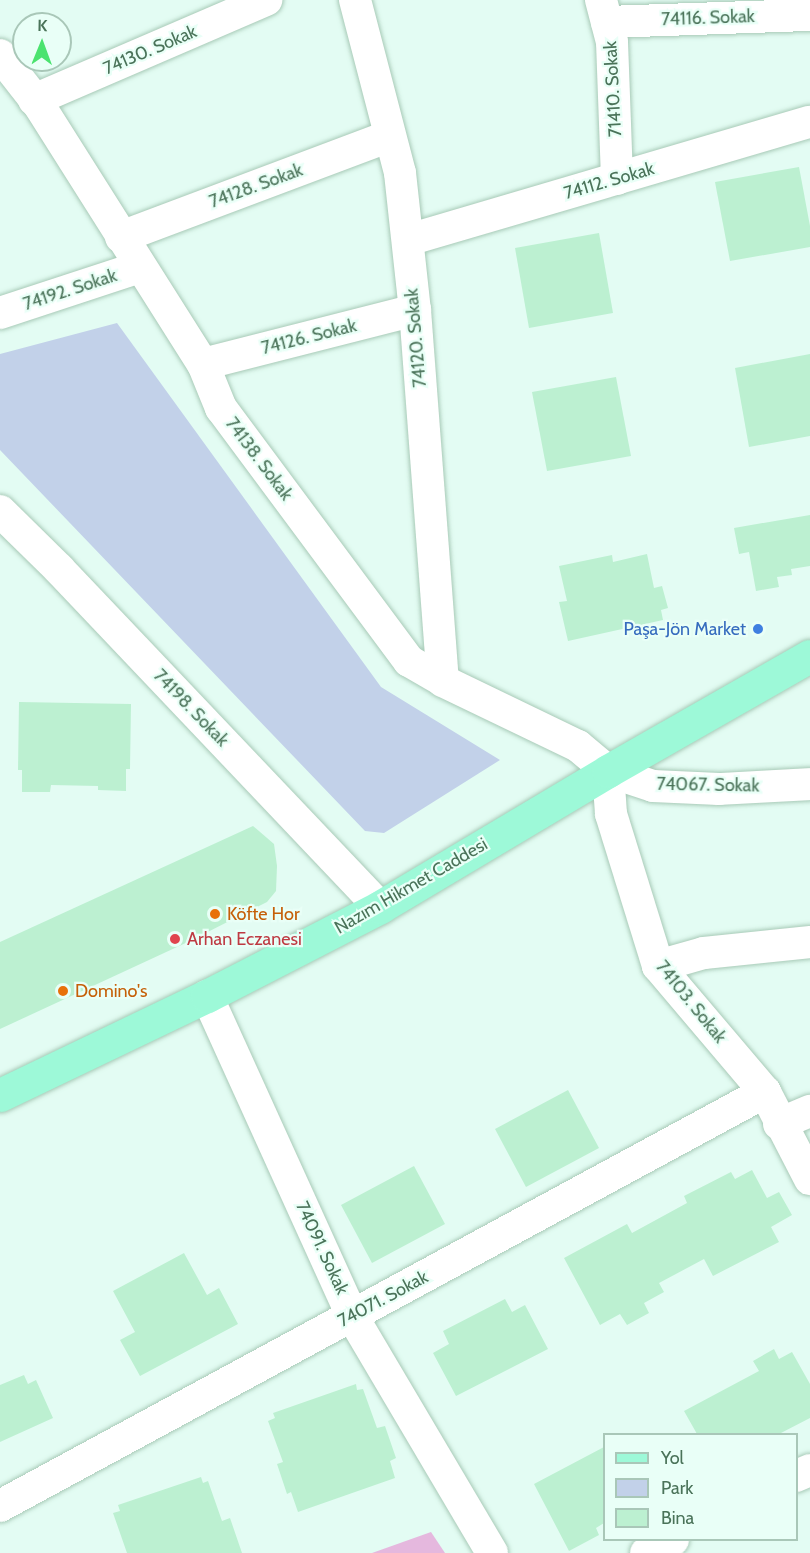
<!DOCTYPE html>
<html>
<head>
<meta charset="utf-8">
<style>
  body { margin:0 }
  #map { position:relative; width:810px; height:1553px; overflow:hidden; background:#e3fcf3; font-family:Cabin,sans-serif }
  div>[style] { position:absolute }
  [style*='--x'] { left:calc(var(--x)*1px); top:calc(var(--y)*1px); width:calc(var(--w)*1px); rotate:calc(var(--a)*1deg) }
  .green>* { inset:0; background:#c2d1e9 }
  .water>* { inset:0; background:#e5b8de }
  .building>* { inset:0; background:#bcf0d1 }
  .roads { filter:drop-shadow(0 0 2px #a8cab7) drop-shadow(0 0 2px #a8cab7) }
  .minor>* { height:32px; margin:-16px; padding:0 16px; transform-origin:16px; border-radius:16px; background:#fff }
  .major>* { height:33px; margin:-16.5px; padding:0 16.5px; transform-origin:16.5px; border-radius:16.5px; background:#9df9d8 }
  .dots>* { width:16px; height:16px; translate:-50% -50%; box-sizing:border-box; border:3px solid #e9fff7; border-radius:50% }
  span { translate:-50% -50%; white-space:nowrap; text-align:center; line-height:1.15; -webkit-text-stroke:4.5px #e9fff7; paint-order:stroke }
  .street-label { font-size:18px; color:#4a7359 }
  .shop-label { font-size:18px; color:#366cbe }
  .right { translate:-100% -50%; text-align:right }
  .food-label { font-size:18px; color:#c56008 }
  .left { translate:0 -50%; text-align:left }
  .health-label { font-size:18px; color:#be3a42 }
  .legend { position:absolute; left:603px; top:1433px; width:195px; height:108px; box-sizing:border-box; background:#e9fff7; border:2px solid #a9c7b8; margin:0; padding:8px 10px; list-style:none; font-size:18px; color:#4a7359 }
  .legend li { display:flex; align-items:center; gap:12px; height:30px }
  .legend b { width:30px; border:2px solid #a9c7b8 }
  .north { position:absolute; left:12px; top:12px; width:60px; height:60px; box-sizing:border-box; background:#e9fff7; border:2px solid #a9c7b8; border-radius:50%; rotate:1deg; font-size:16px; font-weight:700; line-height:24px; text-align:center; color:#4a7359 }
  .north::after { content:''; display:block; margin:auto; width:21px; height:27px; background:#4be36f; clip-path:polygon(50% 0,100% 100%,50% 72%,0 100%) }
</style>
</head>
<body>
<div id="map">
  <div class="green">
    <div style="clip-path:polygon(117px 323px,381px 687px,500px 760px,384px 833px,365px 831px,0 450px,0 354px)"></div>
  </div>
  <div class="water">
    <div style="clip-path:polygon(431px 1532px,445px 1553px,372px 1553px)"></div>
  </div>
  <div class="building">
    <div style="clip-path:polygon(799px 167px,810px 226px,810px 247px,730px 261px,715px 182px)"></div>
    <div style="clip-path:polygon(599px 233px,613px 313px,529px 328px,515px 248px)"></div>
    <div style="clip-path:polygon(810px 354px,810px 436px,749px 447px,735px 368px)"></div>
    <div style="clip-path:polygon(616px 377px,631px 456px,547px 471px,532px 392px)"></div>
    <div style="clip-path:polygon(810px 515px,810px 566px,791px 569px,792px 575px,777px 577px,779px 587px,756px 591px,749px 552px,739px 554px,734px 528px)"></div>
    <div style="clip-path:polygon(647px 554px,654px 588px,662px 586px,668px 608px,661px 610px,663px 620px,568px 641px,559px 602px,567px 601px,559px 566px,612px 555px,613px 562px)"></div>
    <div style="clip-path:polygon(19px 702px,131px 704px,130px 769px,126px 769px,126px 791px,98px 790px,98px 786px,51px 785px,50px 792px,22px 792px,22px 770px,18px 770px)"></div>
    <div style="clip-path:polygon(253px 826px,274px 844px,277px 866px,276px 891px,267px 902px,190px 941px,0 1029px,0 942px)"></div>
    <div style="clip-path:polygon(568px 1090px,599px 1148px,526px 1187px,495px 1129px)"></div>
    <div style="clip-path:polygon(414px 1166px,445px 1224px,372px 1263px,341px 1205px)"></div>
    <div style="clip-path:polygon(752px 1170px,767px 1198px,779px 1192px,792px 1215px,771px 1227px,779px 1242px,713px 1276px,704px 1259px,659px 1283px,664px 1292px,644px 1303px,649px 1313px,627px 1325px,620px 1314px,600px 1325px,564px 1258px,627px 1224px,632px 1233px,687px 1203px,684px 1196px,731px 1172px,735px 1179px)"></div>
    <div style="clip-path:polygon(184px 1253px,207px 1295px,219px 1288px,238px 1324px,140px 1376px,120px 1340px,135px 1332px,113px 1291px)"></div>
    <div style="clip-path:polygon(505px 1299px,512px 1312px,525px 1305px,548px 1349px,456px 1396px,433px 1353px,449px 1344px,443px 1331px)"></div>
    <div style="clip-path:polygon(774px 1349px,779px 1359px,792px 1352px,810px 1384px,810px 1418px,779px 1434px,697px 1434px,684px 1411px,759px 1371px,753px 1361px)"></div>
    <div style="clip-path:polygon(24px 1375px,28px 1384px,36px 1380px,53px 1418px,0 1442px,0 1385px)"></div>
    <div style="clip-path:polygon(356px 1384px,357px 1390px,363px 1389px,377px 1428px,385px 1426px,396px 1458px,390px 1461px,395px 1478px,298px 1512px,291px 1492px,287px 1494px,277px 1464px,283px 1462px,268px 1421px,275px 1418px,273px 1413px)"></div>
    <div style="clip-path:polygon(604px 1447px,604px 1523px,596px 1528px,599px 1535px,569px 1551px,534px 1484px)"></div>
    <div style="clip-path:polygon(201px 1477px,203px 1483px,208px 1481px,222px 1521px,230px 1518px,242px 1553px,127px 1553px,113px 1513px,120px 1511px,118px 1505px)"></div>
  </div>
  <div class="roads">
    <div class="minor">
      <div style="--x:355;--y:0;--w:179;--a:75.4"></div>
      <div style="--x:400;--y:173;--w:138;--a:83.8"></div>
      <div style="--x:415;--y:310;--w:372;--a:85.7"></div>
      <div style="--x:601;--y:0;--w:43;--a:75.3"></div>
      <div style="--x:612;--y:42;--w:137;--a:87.9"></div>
      <div style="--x:607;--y:22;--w:203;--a:-2"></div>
      <div style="--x:0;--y:55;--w:63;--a:52"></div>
      <div style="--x:39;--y:105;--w:307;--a:57.7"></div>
      <div style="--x:203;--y:364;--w:48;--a:67.8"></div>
      <div style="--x:221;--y:408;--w:315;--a:53.4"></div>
      <div style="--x:409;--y:661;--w:39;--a:30"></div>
      <div style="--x:443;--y:681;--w:150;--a:25.7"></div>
      <div style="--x:578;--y:746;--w:39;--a:40"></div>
      <div style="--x:608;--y:771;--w:47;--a:18.4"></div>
      <div style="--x:653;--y:786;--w:66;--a:2.6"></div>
      <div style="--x:719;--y:789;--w:91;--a:-3.1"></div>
      <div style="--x:34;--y:100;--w:253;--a:-23.3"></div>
      <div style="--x:121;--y:237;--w:287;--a:-20.6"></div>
      <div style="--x:408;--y:240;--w:419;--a:-16.4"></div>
      <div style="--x:0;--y:313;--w:147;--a:-18.2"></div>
      <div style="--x:203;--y:364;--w:219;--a:-14.3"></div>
      <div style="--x:0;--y:511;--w:83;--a:44.5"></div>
      <div style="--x:59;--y:569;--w:466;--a:46.5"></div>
      <div style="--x:608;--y:771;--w:43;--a:86"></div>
      <div style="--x:611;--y:814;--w:159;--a:72.8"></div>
      <div style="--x:658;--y:966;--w:165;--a:49.7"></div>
      <div style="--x:765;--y:1092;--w:98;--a:62.7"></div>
      <div style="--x:658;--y:966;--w:48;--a:-15.8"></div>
      <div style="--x:704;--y:953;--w:107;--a:-5.9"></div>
      <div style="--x:207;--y:996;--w:351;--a:65.6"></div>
      <div style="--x:352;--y:1316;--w:275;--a:59.4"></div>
      <div style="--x:779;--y:1124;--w:34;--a:-23"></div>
      <div style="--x:796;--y:1476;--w:15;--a:-23"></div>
      <div style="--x:0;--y:1506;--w:870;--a:-28.42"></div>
      <div style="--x:646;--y:1553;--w:30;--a:-26"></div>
    </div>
    <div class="major">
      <div style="--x:0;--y:1095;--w:229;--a:-25.6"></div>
      <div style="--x:207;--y:996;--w:195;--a:-27.2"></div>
      <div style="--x:380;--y:907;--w:265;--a:-30.8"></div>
      <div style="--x:608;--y:771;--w:232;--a:-29.7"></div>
    </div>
  </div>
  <div class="dots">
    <div style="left:758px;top:629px;background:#3f7fe0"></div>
    <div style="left:215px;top:914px;background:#e8710a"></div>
    <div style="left:175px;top:939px;background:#e0444e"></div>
    <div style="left:63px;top:991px;background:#e8710a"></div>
  </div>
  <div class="street-label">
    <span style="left:708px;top:18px;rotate:-2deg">74116. Sokak</span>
    <span style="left:150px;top:50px;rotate:-23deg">74130. Sokak</span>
    <span style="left:613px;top:89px;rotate:-93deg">71410. Sokak</span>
    <span style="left:609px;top:181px;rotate:-16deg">74112. Sokak</span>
    <span style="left:256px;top:186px;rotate:-20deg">74128. Sokak</span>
    <span style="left:70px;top:290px;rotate:-18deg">74192. Sokak</span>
    <span style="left:309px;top:337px;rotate:-14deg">74126. Sokak</span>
    <span style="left:416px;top:338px;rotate:-95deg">74120. Sokak</span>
    <span style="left:259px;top:459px;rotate:53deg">74138. Sokak</span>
    <span style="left:191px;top:708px;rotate:46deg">74198. Sokak</span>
    <span style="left:708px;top:785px;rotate:1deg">74067. Sokak</span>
    <span style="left:411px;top:886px;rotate:-30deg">Nazım Hikmet Caddesi</span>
    <span style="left:691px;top:1002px;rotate:51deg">74103. Sokak</span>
    <span style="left:322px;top:1248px;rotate:65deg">74091. Sokak</span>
    <span style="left:383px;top:1299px;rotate:-28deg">74071. Sokak</span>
  </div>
  <div class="shop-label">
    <span class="right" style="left:746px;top:629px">Paşa-Jön Market</span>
  </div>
  <div class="food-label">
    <span class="left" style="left:227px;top:914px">Köfte Hor</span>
    <span class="left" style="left:75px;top:991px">Domino's</span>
  </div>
  <div class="health-label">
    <span class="left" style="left:187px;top:939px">Arhan Eczanesi</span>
  </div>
  <ul class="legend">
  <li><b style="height:8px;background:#9df9d8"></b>Yol</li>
  <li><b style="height:16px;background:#c2d1e9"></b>Park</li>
  <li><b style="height:16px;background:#bcf0d1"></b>Bina</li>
  </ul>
  <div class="north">K</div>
</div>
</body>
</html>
